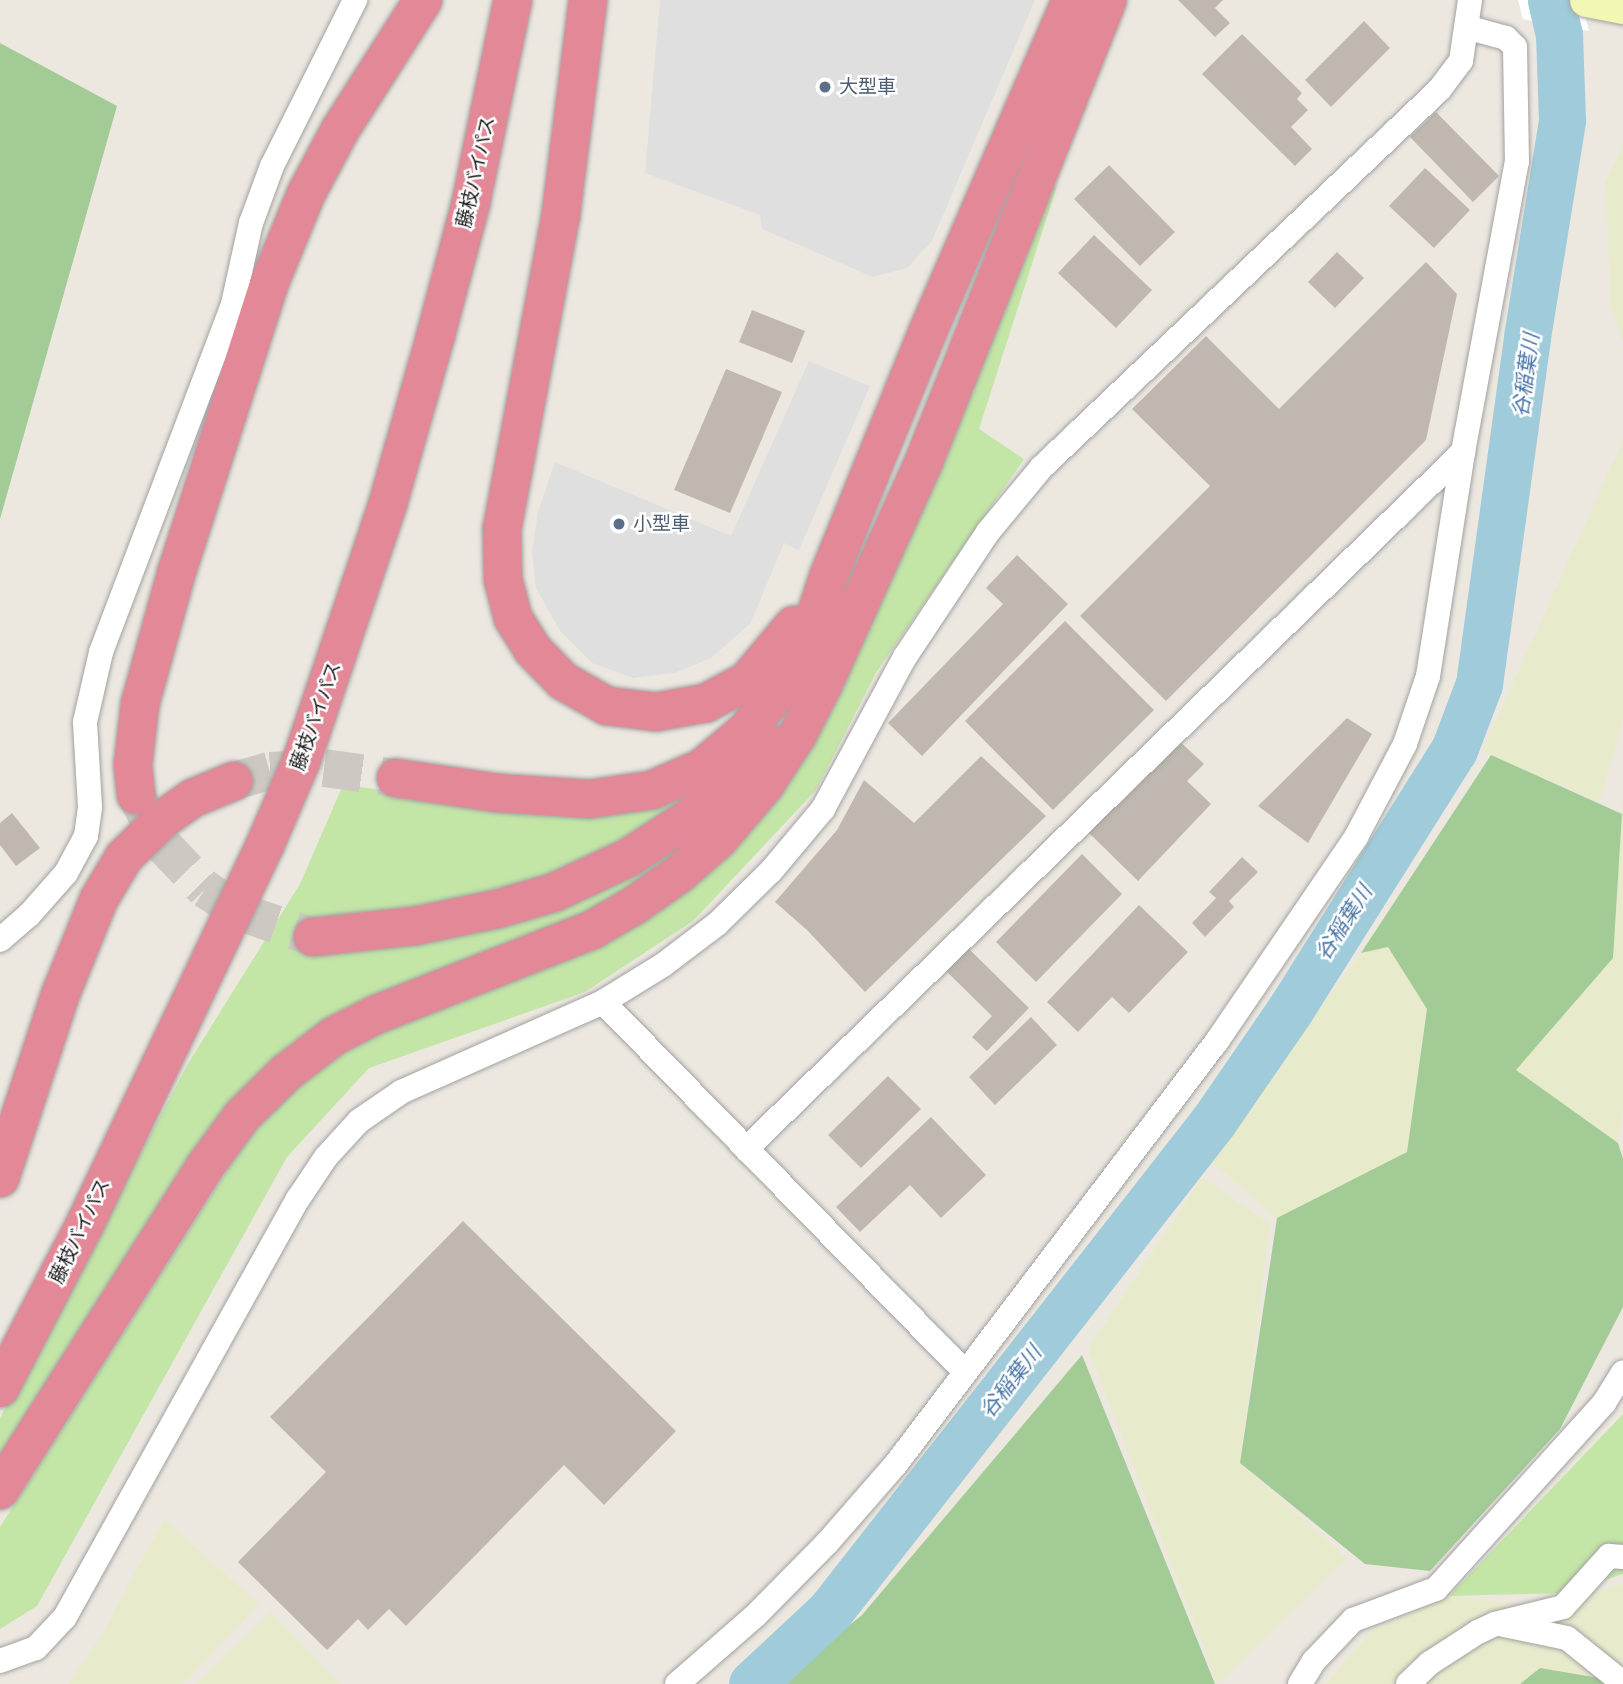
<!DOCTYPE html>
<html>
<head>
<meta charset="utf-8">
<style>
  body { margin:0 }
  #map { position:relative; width:1623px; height:1684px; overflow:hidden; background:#ece8e0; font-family:"Open Sans","Noto Sans JP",sans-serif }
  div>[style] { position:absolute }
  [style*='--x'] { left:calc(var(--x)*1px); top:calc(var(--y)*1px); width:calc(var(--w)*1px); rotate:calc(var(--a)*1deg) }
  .farmland>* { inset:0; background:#e8ebcb }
  .grass>* { inset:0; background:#c3e6a6 }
  .forest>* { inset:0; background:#a3cb95 }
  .parking>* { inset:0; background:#dfdfdf }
  .pier>* { inset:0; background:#fff }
  .river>* { height:47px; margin:-23.5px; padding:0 23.5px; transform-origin:23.5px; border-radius:23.5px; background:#a0cbda }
  .building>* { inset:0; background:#c0b8b0 }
  .highway-tunnel>* { height:38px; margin-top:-19px; transform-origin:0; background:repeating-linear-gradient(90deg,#cdc9c2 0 38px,transparent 0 57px) }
  .roads { filter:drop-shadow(0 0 2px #a2a2a2) drop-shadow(0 0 2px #a2a2a2) }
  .street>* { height:24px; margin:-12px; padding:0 12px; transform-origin:12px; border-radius:12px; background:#fff }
  .secondary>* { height:33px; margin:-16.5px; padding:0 16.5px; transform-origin:16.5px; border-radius:16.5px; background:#f2f7b3 }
  .highway>* { height:38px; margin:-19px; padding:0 19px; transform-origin:19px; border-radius:19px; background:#e38896 }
  .dots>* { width:19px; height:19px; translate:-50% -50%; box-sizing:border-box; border:4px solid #fff; border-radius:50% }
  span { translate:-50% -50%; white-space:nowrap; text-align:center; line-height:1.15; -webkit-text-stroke:5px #fff; paint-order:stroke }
  .service-label { font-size:19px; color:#4e5e75 }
  .left { translate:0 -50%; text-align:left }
  .street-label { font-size:19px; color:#1b1b1b }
  .water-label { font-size:21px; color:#4a76a7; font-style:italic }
</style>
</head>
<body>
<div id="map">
  <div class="farmland">
    <div style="clip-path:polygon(1623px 146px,1623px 341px,1611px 308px,1605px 182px)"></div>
    <div style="clip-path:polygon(1623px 440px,1623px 720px,1600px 802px,1482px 751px)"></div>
    <div style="clip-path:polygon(1623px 796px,1623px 1110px,1618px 1143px,1516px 1070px,1613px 958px)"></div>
    <div style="clip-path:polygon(1388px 947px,1427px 1009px,1407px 1152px,1277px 1218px,1209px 1160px,1361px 953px)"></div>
    <div style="clip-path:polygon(1202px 1177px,1270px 1224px,1240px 1463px,1347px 1558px,1218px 1684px,1088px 1349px)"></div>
    <div style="clip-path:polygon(164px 1519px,259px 1604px,183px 1684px,68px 1684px,101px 1636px)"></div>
    <div style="clip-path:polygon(1623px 1584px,1623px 1682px,1540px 1668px,1520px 1684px,1326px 1684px,1371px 1631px,1449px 1596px,1544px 1607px)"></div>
    <div style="clip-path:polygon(271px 1612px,340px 1684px,197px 1684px)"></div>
  </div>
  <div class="grass">
    <div style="clip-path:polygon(1057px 186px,979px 429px,1024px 459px,877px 671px,816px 790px,693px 921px,585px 992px,369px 1068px,287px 1157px,37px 1606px,0 1629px,0 1527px,265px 1111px,358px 1038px,587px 941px,776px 794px,1040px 191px)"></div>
    <div style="clip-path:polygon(696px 782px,645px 838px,511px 897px,314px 918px,311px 947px,453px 931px,586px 890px,693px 824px,745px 785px,732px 812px,634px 896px,531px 945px,337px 1020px,233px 1106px,0 1471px,0 1418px,189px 1062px,300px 884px,343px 785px,522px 808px,641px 806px)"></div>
    <div style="clip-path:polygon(1623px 1414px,1623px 1574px,1565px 1593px,1449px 1596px)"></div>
  </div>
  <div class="forest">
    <div style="clip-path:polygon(0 43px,117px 106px,0 519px)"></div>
    <div style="clip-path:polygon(1491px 755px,1622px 814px,1613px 958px,1516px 1070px,1618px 1143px,1623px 1159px,1623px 1307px,1560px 1429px,1430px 1571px,1365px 1564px,1240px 1463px,1277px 1218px,1407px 1152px,1427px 1009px,1388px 947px,1361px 953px)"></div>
    <div style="clip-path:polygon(1082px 1355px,1215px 1684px,777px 1684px,862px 1615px)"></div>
    <div style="clip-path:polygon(1540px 1668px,1623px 1682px,1623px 1684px,1520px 1684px)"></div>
  </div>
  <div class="parking">
    <div style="clip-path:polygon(660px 0,1035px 0,932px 241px,907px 268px,873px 277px,762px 229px,760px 215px,645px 173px)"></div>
    <div style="clip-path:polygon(809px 361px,870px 386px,799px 550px,784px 543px,750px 624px,711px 658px,674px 673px,633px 678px,592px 663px,560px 631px,536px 588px,532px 552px,538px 512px,555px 462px,731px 536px)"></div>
  </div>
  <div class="pier">
    <div style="clip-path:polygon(1518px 0,1581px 0,1589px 31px,1523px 19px)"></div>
  </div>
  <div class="river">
    <div style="--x:752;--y:1684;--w:107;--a:-43.1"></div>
    <div style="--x:830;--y:1611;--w:621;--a:-51.93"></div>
    <div style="--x:1213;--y:1122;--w:136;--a:-55.5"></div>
    <div style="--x:1290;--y:1010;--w:307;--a:-57.8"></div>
    <div style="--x:1454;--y:750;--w:71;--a:-69.3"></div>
    <div style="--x:1479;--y:684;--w:350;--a:-82.1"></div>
    <div style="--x:1527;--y:337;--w:220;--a:-80.8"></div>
    <div style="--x:1562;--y:120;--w:85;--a:-92"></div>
    <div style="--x:1559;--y:35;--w:36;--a:-103"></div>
  </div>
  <div class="building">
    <div style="clip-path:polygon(1178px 0,1223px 0,1215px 8px,1230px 23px,1215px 37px)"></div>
    <div style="clip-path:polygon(1364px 21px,1390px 48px,1331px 107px,1305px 80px)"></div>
    <div style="clip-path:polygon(1242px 34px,1302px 93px,1297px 99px,1308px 110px,1291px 127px,1312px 149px,1295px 166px,1202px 74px)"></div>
    <div style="clip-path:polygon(1436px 112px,1499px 176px,1473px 202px,1410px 137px)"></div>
    <div style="clip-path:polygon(1109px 165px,1175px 232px,1140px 266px,1074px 199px)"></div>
    <div style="clip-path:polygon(1425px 168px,1470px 210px,1434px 248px,1389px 206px)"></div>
    <div style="clip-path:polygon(1094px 235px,1152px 290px,1116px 328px,1058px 273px)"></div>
    <div style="clip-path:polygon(1337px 252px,1364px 278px,1335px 308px,1308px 282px)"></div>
    <div style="clip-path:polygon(1426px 262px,1457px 294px,1426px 440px,1166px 701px,1080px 616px,1210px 486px,1132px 409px,1206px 336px,1279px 409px)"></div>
    <div style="clip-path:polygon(752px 310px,805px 331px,792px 363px,739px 342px)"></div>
    <div style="clip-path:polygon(726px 369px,782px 392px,730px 513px,674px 490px)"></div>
    <div style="clip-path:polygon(1017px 555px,1068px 604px,922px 756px,888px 723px,1003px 604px,986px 588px)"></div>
    <div style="clip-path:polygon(1065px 621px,1154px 710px,1053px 810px,965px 721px)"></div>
    <div style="clip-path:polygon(1347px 718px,1372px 734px,1308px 843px,1258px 806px)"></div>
    <div style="clip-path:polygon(1177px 739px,1204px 764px,1187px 781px,1211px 804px,1138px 881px,1088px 832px)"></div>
    <div style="clip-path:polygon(981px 756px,1046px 816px,865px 992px,808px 931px,775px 902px,837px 830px,864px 780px,914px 823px)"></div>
    <div style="clip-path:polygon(12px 813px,40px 848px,16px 866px,0 845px,0 823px)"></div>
    <div style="clip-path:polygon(1082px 854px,1122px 894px,1036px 982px,996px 942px)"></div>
    <div style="clip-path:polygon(1242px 857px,1258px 872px,1229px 901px,1234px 907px,1205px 937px,1192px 923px,1216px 898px,1209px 892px)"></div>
    <div style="clip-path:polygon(1139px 905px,1188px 952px,1129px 1013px,1112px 997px,1078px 1032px,1047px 1002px)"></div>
    <div style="clip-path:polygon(967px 947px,1029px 1008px,987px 1051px,972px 1037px,992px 1016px,944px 969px)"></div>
    <div style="clip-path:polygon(1031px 1017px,1057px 1045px,995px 1105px,969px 1077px)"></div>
    <div style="clip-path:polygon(888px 1076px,921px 1109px,861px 1168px,828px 1135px)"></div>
    <div style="clip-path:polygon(931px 1117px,986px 1175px,941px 1218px,910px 1185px,860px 1232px,836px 1207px)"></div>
    <div style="clip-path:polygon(463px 1221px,676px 1431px,604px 1505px,564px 1465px,406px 1626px,389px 1609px,368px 1630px,358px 1619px,327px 1650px,238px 1562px,326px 1472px,270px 1417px)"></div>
  </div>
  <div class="highway-tunnel">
    <div style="--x:234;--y:781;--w:37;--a:-16"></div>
    <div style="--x:270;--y:771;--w:54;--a:-3.2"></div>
    <div style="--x:324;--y:768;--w:73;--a:7.9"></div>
    <div style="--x:138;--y:799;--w:50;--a:62.4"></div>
    <div style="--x:161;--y:843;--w:64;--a:46.3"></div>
    <div style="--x:205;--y:889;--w:42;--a:33.3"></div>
    <div style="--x:240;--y:912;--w:77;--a:18.9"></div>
  </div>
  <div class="roads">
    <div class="street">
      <div style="--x:0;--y:940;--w:38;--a:-41"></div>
      <div style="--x:29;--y:915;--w:56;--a:-48.6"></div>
      <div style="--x:66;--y:873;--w:42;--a:-61.6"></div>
      <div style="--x:86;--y:836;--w:29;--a:-82"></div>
      <div style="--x:90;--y:807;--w:85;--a:-93.4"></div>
      <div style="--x:85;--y:722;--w:72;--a:-77.1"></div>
      <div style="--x:101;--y:652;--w:372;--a:-69.2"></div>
      <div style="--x:233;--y:304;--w:83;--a:-77.5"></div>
      <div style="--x:251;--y:223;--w:61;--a:-69.8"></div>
      <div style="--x:272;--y:166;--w:186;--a:-63.4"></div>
      <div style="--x:603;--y:1002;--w:516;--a:45.63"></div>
      <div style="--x:746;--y:1149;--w:1000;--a:-44.19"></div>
      <div style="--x:1504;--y:1625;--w:64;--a:11.7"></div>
      <div style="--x:1567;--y:1638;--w:72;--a:38.8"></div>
      <div style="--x:0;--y:1661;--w:38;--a:-20"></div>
      <div style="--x:36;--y:1648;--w:42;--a:-46.9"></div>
      <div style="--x:65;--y:1617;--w:479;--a:-60.9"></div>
      <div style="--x:298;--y:1199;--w:50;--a:-56.3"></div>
      <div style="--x:326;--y:1157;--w:49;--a:-47.5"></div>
      <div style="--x:359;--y:1121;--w:51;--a:-34.6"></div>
      <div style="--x:401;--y:1092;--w:221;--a:-24"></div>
      <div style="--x:603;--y:1002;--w:70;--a:-31.7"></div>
      <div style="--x:663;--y:965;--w:68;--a:-37.2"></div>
      <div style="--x:717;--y:924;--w:76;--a:-44.5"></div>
      <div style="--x:771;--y:871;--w:81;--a:-50"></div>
      <div style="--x:823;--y:809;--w:173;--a:-61.7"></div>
      <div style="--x:905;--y:657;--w:150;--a:-56.4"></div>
      <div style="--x:988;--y:532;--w:85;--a:-50.3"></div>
      <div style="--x:1042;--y:467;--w:547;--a:-43.52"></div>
      <div style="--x:1439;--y:90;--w:36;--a:-53"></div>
      <div style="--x:1461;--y:61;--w:62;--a:-81.6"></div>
      <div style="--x:677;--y:1684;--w:103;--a:-41.1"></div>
      <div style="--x:755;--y:1616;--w:103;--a:-45.4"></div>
      <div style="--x:827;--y:1543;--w:105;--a:-48.9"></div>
      <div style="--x:896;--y:1464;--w:531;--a:-52.81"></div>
      <div style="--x:1217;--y:1041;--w:247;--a:-55.7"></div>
      <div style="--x:1356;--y:837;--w:105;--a:-62.2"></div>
      <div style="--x:1405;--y:744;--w:72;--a:-71.3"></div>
      <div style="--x:1428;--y:676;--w:227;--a:-81.1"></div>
      <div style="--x:1463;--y:452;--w:295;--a:-79.5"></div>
      <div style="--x:1517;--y:162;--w:115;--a:-91"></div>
      <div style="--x:1515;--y:47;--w:13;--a:-135"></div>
      <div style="--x:1506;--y:38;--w:41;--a:-164.6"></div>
      <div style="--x:1300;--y:1684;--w:27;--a:-59"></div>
      <div style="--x:1314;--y:1661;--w:57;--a:-46.4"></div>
      <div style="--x:1353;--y:1620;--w:89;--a:-20.5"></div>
      <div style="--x:1436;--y:1589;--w:251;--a:-47.9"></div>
      <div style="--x:1604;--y:1403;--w:36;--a:-58"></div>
      <div style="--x:1408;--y:1684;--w:30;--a:-44"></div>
      <div style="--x:1430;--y:1663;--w:57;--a:-32.9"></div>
      <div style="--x:1478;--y:1632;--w:19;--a:-25"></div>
      <div style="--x:1495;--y:1624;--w:70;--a:-14"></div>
      <div style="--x:1563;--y:1607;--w:69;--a:-48"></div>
      <div style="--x:1609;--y:1556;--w:14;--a:4"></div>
    </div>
    <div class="secondary">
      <div style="--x:1586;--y:0;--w:38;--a:11"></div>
    </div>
    <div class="highway">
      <div style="--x:588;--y:0;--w:216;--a:97.2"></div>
      <div style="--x:561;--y:214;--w:319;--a:100.6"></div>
      <div style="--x:502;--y:528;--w:51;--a:88.9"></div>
      <div style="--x:503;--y:579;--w:40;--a:75.6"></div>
      <div style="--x:513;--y:618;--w:36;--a:58"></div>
      <div style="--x:532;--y:649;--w:45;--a:45.9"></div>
      <div style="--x:563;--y:681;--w:51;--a:29.6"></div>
      <div style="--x:607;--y:706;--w:49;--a:7"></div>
      <div style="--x:656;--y:712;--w:51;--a:-10.2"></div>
      <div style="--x:706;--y:703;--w:47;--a:-28.2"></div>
      <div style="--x:747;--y:681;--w:73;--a:-50"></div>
      <div style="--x:396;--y:778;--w:102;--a:8.4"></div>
      <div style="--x:497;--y:793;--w:93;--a:3.7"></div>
      <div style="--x:590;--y:799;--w:63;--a:-8.3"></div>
      <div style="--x:652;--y:790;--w:55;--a:-23.7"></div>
      <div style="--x:702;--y:768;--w:57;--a:-40.1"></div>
      <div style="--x:746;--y:731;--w:43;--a:-50.7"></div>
      <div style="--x:773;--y:698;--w:66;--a:-58.7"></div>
      <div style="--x:807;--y:642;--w:71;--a:-71.8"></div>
      <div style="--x:829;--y:575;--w:263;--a:-67.9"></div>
      <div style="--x:928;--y:331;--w:361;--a:-66.6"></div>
      <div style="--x:136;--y:795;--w:31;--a:-96"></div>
      <div style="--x:133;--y:764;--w:60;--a:-83.3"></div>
      <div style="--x:140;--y:704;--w:138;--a:-74.5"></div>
      <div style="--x:177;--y:571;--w:301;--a:-72.2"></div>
      <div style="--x:269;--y:284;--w:97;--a:-67.7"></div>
      <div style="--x:306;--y:194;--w:72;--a:-62"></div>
      <div style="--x:340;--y:130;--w:154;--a:-57.4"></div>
      <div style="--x:313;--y:937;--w:103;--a:-6.2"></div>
      <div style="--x:415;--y:926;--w:84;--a:-11.7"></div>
      <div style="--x:497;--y:909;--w:60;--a:-16.3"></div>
      <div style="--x:555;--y:892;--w:81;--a:-25"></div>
      <div style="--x:628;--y:858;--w:75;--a:-33.1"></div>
      <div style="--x:691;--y:817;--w:108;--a:-42"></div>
      <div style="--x:0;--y:1178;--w:195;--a:-71.8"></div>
      <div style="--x:61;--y:993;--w:101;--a:-68"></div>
      <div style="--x:99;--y:899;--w:49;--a:-59.2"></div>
      <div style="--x:124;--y:857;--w:54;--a:-44.3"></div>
      <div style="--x:163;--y:819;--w:37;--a:-35"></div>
      <div style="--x:193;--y:798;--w:44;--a:-22.5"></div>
      <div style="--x:0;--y:1388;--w:187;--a:-62.6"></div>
      <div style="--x:86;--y:1222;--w:417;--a:-64.6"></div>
      <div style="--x:265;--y:845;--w:94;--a:-66.7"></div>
      <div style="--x:302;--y:759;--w:270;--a:-71.4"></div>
      <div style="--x:388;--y:503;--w:176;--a:-74.1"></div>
      <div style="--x:436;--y:334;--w:137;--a:-75.1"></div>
      <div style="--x:471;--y:202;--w:206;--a:-78.3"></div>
      <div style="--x:0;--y:1490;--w:381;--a:-57.6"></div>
      <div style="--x:204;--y:1168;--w:64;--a:-53.8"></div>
      <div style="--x:242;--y:1116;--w:63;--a:-44.4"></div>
      <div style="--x:287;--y:1072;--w:59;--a:-37.5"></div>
      <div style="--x:334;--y:1036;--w:46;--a:-27.1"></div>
      <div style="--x:375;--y:1015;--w:233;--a:-21.4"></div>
      <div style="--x:592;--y:930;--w:50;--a:-30.2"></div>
      <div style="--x:635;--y:905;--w:54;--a:-35.2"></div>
      <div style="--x:679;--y:874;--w:53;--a:-41.2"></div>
      <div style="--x:719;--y:839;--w:70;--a:-49.7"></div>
      <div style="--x:764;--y:786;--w:62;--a:-56.8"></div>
      <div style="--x:798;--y:734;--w:55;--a:-63"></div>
      <div style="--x:823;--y:685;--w:246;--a:-65.7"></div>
      <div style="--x:924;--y:461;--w:496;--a:-68.3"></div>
    </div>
  </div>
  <div class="dots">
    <div style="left:825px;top:87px;background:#5c6f8a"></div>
    <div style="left:619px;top:524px;background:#5c6f8a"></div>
  </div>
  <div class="service-label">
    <span class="left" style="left:839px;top:87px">大型車</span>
    <span class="left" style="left:633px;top:524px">小型車</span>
  </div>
  <div class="street-label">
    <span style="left:476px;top:172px;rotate:-77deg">藤枝バイパス</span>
    <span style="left:316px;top:716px;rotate:-70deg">藤枝バイパス</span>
    <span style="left:80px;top:1231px;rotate:-64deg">藤枝バイパス</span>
  </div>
  <div class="water-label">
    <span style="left:1525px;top:375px;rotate:-82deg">谷稲葉川</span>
    <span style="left:1343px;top:922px;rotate:-57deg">谷稲葉川</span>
    <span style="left:1010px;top:1381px;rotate:-52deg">谷稲葉川</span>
  </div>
</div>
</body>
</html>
